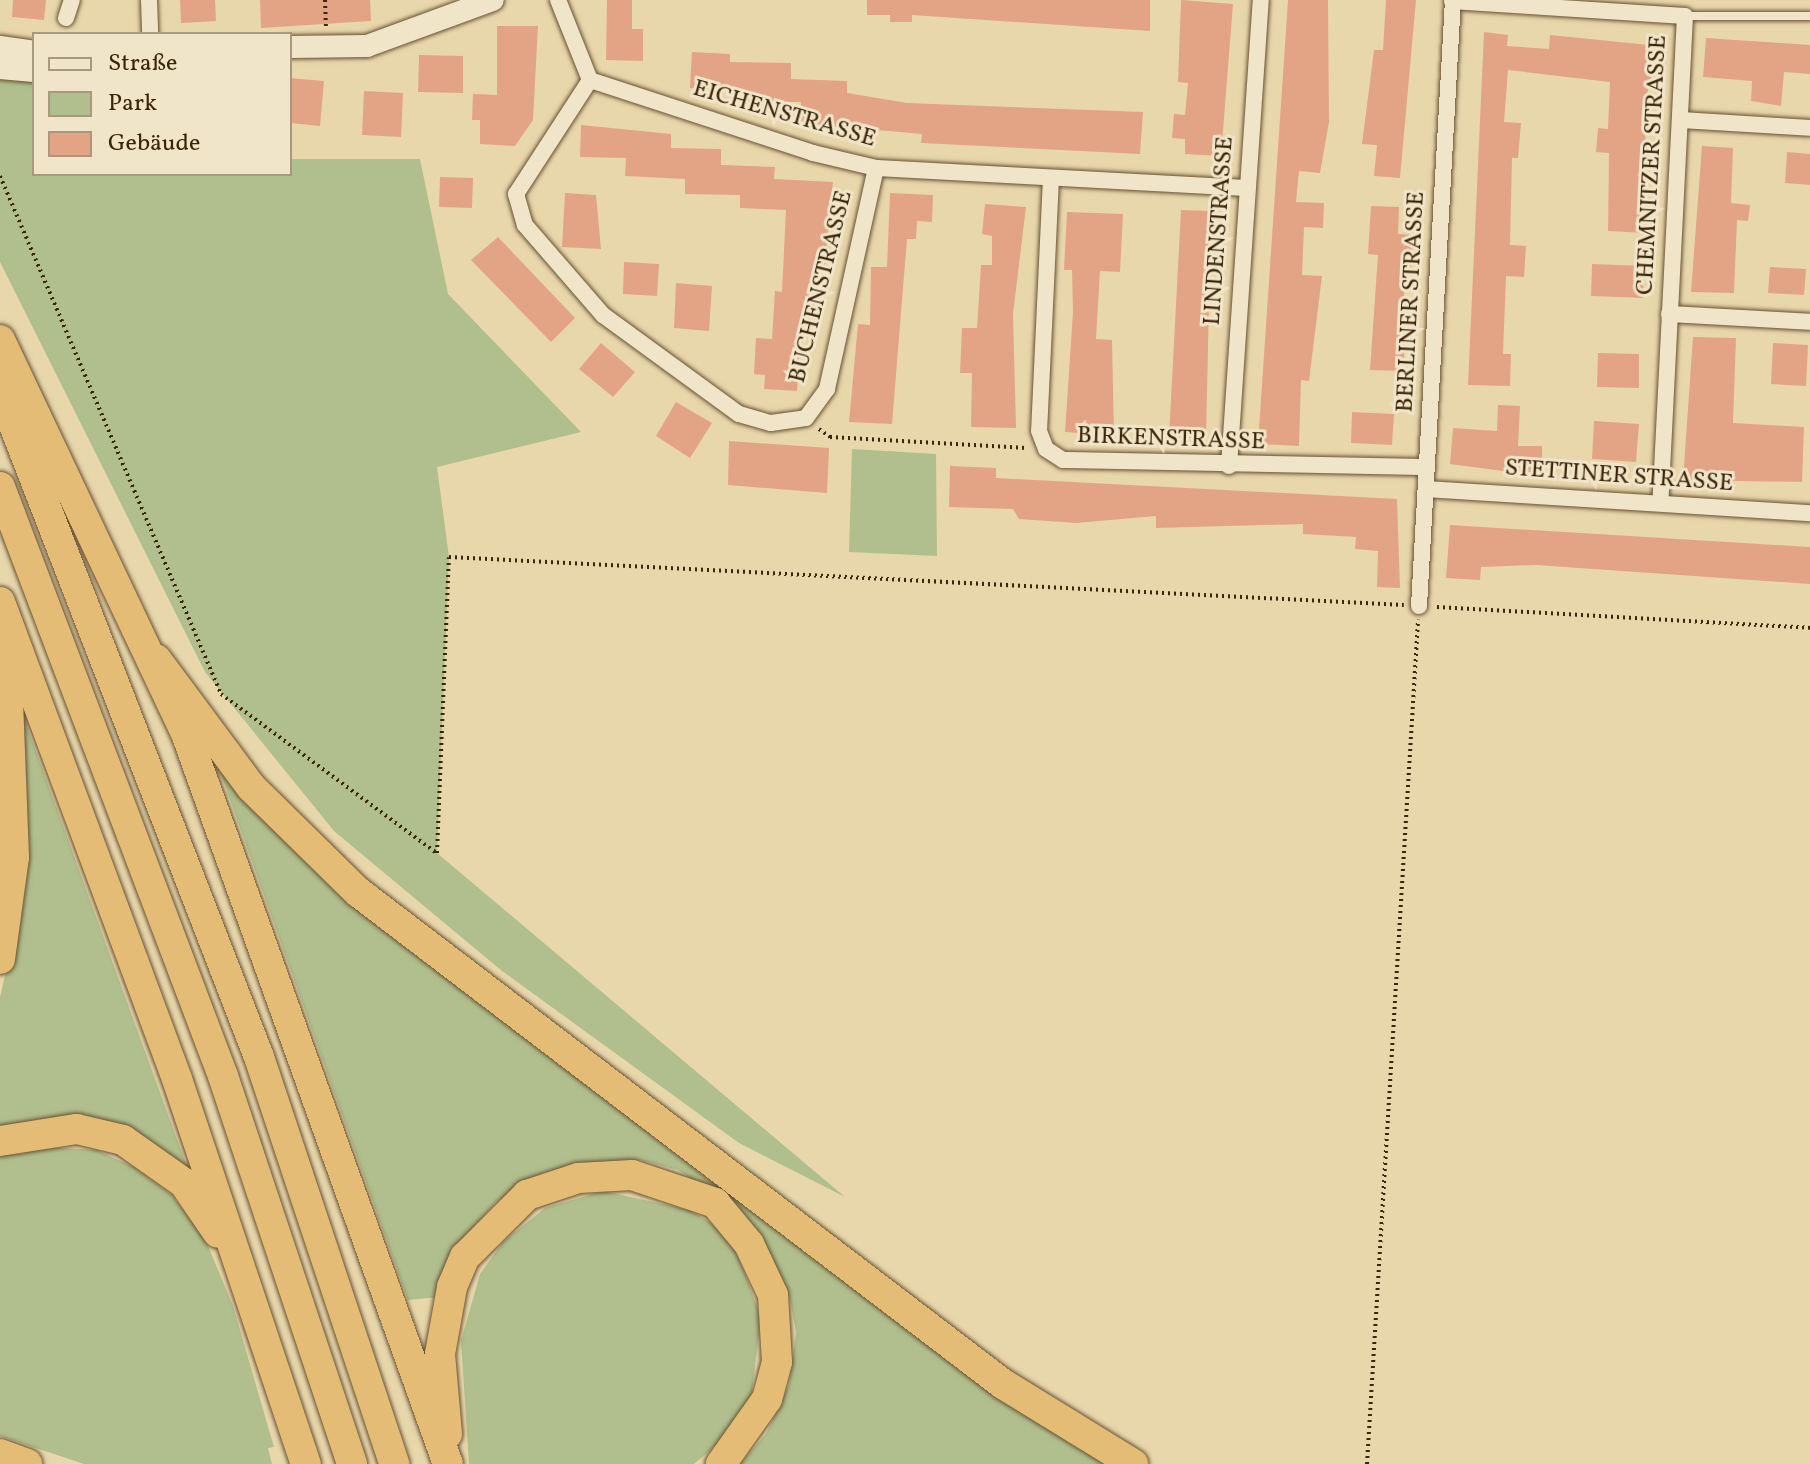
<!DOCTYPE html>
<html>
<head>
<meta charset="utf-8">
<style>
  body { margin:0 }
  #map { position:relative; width:1810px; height:1464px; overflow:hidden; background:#e9d7ac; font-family:Vollkorn,serif }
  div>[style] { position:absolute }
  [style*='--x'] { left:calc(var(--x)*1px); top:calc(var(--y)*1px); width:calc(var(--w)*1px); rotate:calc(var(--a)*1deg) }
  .green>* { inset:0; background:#b1bf8e }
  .building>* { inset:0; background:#e3a485 }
  .path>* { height:4px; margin-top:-2px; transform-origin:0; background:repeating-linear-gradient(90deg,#3b2508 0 2px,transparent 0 6px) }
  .roads { filter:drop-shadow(0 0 2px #665231) drop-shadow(0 0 2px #665231) }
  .service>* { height:8px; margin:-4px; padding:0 4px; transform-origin:4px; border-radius:4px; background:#f1e5c9 }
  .minor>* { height:16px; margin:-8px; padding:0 8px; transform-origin:8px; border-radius:8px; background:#f1e5c9 }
  .tertiary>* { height:22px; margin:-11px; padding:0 11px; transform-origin:11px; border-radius:11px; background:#f1e5c9 }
  .motorway>* { height:30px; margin:-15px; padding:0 15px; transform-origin:15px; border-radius:15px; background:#e4bc76 }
  span { translate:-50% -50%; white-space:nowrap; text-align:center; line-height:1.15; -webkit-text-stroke:6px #f1e5c9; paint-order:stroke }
  .street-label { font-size:24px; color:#3b2508 }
  .legend { position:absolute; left:32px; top:32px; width:260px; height:144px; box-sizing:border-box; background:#f1e5c9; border:2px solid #a8987c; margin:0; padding:10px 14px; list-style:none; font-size:24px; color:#3b2508 }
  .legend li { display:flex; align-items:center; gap:16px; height:40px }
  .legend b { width:40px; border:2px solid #a8987c }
</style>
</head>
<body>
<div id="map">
  <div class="green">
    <div style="clip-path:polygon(0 35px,34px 77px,34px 174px,290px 174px,290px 159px,420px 159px,448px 294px,581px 432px,437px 467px,449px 557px,437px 853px,845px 1197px,739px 1143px,502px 971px,334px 831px,205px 672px,0 262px)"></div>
    <div style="clip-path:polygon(852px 449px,936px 454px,937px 556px,849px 552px)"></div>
    <div style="clip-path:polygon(22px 713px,190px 1175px,162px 1150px,0 1128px,0 997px,20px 911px)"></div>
    <div style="clip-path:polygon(217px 763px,272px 823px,1106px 1464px,740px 1464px,766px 1434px,789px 1385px,796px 1333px,790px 1299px,761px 1235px,741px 1212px,678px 1170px,640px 1160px,545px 1172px,496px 1202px,462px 1240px,439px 1297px,408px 1300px)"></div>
    <div style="clip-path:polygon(45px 1147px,96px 1150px,134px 1167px,172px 1195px,206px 1241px,233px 1306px,274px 1447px,268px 1448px,272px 1464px,84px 1464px,0 1436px,0 1155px)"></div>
    <div style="clip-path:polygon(603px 1191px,690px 1210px,717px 1227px,737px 1253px,761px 1317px,751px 1399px,722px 1440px,694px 1464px,469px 1464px,461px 1341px,480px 1274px,503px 1242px,545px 1208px)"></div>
  </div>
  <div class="building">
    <div style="clip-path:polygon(13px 0,46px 0,44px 20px,12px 17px)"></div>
    <div style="clip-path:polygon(180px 0,215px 0,216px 21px,181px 23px)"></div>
    <div style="clip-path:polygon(260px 0,370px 0,371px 21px,261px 28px)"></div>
    <div style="clip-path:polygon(607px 0,632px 0,632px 29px,643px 29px,643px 61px,606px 60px)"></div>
    <div style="clip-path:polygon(867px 0,1150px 0,1150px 31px,912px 15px,912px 22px,890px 22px,890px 15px,867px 15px)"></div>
    <div style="clip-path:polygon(1181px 0,1233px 4px,1221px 156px,1185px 154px,1185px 139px,1172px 138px,1174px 114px,1185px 115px,1188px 83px,1178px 82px)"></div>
    <div style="clip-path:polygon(1288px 0,1328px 0,1329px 122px,1320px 173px,1299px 171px,1296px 202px,1324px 203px,1323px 228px,1304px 227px,1302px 275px,1322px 276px,1309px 381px,1301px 380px,1299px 446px,1258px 444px)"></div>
    <div style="clip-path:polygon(1386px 0,1416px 0,1400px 178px,1374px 176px,1377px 145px,1362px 144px,1374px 50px,1383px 50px)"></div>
    <div style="clip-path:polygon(497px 26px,538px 26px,533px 120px,515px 146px,480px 144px,480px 120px,472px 120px,473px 94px,497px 95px)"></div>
    <div style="clip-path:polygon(1484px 32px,1508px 35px,1507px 46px,1549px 49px,1550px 35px,1659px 46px,1645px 102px,1646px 233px,1608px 231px,1609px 153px,1596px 152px,1598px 128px,1608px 129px,1610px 82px,1508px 70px,1504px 122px,1521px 123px,1518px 158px,1512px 158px,1510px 245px,1526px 246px,1524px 277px,1506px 276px,1503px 354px,1511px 354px,1510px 386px,1468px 385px)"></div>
    <div style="clip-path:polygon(1706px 38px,1810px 45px,1810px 74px,1784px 72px,1781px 106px,1751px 101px,1752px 81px,1703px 77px)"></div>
    <div style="clip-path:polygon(692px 52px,730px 54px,730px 62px,791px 63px,791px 79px,847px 81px,847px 93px,907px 103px,1143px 112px,1140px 154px,921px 143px,922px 134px,800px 123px,801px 102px,744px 102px,744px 91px,690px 88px)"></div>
    <div style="clip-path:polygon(419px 55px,463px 56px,463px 93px,418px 92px)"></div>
    <div style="clip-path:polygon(290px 78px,324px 81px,320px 126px,290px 123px)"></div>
    <div style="clip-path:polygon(364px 91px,403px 93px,401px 137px,362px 135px)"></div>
    <div style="clip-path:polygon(581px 125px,671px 134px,671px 148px,721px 149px,721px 165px,775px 167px,774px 179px,833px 182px,824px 271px,816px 270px,813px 330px,801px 329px,797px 391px,764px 389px,765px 375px,754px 374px,756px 338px,772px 339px,775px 291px,782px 292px,786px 210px,740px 208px,740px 195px,685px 194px,685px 179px,625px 176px,626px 158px,580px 157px)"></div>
    <div style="clip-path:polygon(1702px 146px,1733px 148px,1731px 203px,1750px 205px,1748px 221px,1737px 220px,1734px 293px,1691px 292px)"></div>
    <div style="clip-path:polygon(1787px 152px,1810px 154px,1810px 185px,1785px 183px)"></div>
    <div style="clip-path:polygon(440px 177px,473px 178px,472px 208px,439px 207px)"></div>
    <div style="clip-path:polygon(565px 193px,596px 195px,601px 249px,562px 247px)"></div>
    <div style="clip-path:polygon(890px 193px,933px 195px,932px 222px,917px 221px,916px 239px,907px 239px,892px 424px,849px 422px,858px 324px,870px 325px,871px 267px,887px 267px)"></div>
    <div style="clip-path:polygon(985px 204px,1026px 207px,1013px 314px,1016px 428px,971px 427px,972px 373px,960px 373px,962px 328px,977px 328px,981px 265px,992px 265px,992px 236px,982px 234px)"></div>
    <div style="clip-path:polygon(1371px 206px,1399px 207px,1398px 234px,1413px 235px,1411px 267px,1404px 266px,1404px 371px,1370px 370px,1378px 255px,1368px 254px)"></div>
    <div style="clip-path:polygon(1181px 210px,1211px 211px,1206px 438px,1169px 437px)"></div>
    <div style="clip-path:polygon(1067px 212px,1123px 214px,1120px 272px,1100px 271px,1096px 339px,1112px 340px,1114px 435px,1065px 432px,1073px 312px,1072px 270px,1064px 270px)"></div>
    <div style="clip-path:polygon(498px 237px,575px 318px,551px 342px,471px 260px)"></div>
    <div style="clip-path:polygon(624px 262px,659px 264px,657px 296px,623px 294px)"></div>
    <div style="clip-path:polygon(1592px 264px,1644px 266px,1643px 298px,1591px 296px)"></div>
    <div style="clip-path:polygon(1770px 267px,1806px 269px,1804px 295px,1768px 293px)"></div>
    <div style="clip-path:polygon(676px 283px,712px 286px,709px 331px,674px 328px)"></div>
    <div style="clip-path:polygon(1693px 337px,1736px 338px,1733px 423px,1804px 427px,1802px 482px,1683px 480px)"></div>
    <div style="clip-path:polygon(601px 343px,635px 372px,613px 397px,579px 369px)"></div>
    <div style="clip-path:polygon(1773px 343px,1808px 345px,1806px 386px,1771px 384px)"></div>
    <div style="clip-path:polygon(1598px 353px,1639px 354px,1639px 388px,1597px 387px)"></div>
    <div style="clip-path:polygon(676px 402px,712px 423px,690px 458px,656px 436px)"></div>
    <div style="clip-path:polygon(1498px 405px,1520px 406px,1518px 446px,1542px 446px,1542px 476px,1450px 464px,1453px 428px,1497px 431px)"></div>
    <div style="clip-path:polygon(1352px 412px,1394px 414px,1392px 445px,1351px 443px)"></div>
    <div style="clip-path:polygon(1594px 421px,1639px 424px,1636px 462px,1592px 459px)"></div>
    <div style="clip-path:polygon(729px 441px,829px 448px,827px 493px,728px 485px)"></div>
    <div style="clip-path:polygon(950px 466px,996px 468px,996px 478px,1397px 499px,1400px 588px,1377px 587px,1378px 551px,1355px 549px,1356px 537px,1303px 534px,1303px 524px,1156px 528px,1156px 516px,1076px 523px,1019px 519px,1013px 509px,949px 507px)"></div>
    <div style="clip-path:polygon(1450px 525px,1810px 547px,1810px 584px,1536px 565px,1481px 567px,1480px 580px,1446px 578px)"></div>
  </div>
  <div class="path">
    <div style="--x:325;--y:0;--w:26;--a:88"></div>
    <div style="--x:0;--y:176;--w:563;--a:66.89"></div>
    <div style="--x:221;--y:694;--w:268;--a:36.4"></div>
    <div style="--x:819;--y:429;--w:14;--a:36"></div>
    <div style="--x:830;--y:437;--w:197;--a:3.2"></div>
    <div style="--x:1437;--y:607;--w:374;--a:3.2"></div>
    <div style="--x:437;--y:853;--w:296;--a:-87.7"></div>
    <div style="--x:449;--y:557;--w:956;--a:2.88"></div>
    <div style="--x:1367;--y:1464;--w:846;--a:-86.54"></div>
  </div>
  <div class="roads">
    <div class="service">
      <div style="--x:1685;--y:16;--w:125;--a:0"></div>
    </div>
    <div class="minor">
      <div style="--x:149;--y:0;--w:34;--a:88"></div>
      <div style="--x:558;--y:0;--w:86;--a:68.2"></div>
      <div style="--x:590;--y:80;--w:235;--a:18.1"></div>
      <div style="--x:813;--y:153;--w:65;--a:13.4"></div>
      <div style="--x:876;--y:168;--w:372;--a:3.1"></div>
      <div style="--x:1452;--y:1;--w:233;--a:3.7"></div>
      <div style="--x:1685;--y:16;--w:487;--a:92.9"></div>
      <div style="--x:66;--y:18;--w:19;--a:-72"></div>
      <div style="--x:590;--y:80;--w:136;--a:123"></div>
      <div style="--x:516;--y:194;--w:32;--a:74"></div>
      <div style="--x:525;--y:225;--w:119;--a:49.1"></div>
      <div style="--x:603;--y:315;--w:168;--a:36.1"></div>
      <div style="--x:739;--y:414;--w:33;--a:16"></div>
      <div style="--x:771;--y:423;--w:35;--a:-8"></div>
      <div style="--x:806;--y:418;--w:36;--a:-54"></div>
      <div style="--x:827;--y:389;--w:226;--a:-77.5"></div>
      <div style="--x:1681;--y:120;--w:129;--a:3.5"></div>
      <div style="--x:1051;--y:178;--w:253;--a:92.7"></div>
      <div style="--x:1039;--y:431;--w:19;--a:69"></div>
      <div style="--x:1046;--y:449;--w:20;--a:33"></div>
      <div style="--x:1063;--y:460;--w:364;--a:1.1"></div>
      <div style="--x:1669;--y:314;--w:141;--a:3.2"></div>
      <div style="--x:1229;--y:466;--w:467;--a:-86.1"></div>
      <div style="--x:1426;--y:489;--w:385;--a:3.6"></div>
      <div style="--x:1419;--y:606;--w:607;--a:-86.79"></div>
    </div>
    <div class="tertiary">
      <div style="--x:0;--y:47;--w:34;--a:8"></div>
      <div style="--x:290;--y:47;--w:77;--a:-0.7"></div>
      <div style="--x:367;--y:46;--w:134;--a:-20.1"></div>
      <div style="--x:0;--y:68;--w:34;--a:5"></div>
    </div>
    <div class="motorway">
      <div style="--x:0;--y:340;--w:438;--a:64.7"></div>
      <div style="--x:187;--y:736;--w:773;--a:70.28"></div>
      <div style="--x:0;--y:389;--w:716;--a:68.81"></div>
      <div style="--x:259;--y:1057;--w:429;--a:71.6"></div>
      <div style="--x:0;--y:487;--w:630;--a:69.26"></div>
      <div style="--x:223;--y:1076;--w:409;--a:71.6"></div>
      <div style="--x:0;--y:602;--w:509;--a:69.64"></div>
      <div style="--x:177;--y:1079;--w:406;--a:71.5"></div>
      <div style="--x:156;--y:659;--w:159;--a:53.4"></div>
      <div style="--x:251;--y:787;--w:150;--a:44.5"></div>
      <div style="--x:358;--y:892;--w:811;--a:37.34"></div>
      <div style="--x:1003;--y:1384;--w:153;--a:31.6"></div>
      <div style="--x:0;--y:959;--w:103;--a:-82.2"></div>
      <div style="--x:14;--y:857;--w:211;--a:-92.2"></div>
      <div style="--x:0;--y:1141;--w:78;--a:-8.9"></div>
      <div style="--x:77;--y:1129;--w:47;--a:13.4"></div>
      <div style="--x:123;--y:1140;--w:75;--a:35.2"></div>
      <div style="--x:184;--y:1183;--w:60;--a:55.8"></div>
      <div style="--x:447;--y:1434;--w:80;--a:-95"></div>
      <div style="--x:440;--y:1354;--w:68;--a:-79.8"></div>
      <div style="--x:452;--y:1287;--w:33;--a:-67"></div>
      <div style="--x:465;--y:1257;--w:88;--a:-45"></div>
      <div style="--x:527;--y:1195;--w:54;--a:-18.4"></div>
      <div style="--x:578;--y:1178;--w:54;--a:-3.2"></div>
      <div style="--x:632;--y:1175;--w:88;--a:18.6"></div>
      <div style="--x:715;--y:1203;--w:53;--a:50.3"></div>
      <div style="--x:749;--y:1244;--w:56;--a:64.8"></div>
      <div style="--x:773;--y:1295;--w:67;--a:86.6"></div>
      <div style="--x:777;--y:1362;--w:38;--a:105"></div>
      <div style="--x:767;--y:1399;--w:80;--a:125.3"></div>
      <div style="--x:0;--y:1454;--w:29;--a:20"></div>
    </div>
  </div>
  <div class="street-label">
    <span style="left:784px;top:115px;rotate:16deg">EICHENSTRASSE</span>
    <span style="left:1653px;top:165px;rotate:-87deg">CHEMNITZER STRASSE</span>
    <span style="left:1220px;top:231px;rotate:-86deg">LINDENSTRASSE</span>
    <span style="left:822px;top:287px;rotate:-76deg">BUCHENSTRASSE</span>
    <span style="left:1412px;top:302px;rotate:-87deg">BERLINER STRASSE</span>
    <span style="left:1171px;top:440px;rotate:2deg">BIRKENSTRASSE</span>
    <span style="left:1619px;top:477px;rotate:4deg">STETTINER STRASSE</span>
  </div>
  <ul class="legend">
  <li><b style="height:10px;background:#f1e5c9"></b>Straße</li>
  <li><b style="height:22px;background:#b1bf8e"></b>Park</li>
  <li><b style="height:22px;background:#e3a485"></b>Gebäude</li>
  </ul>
</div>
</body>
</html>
